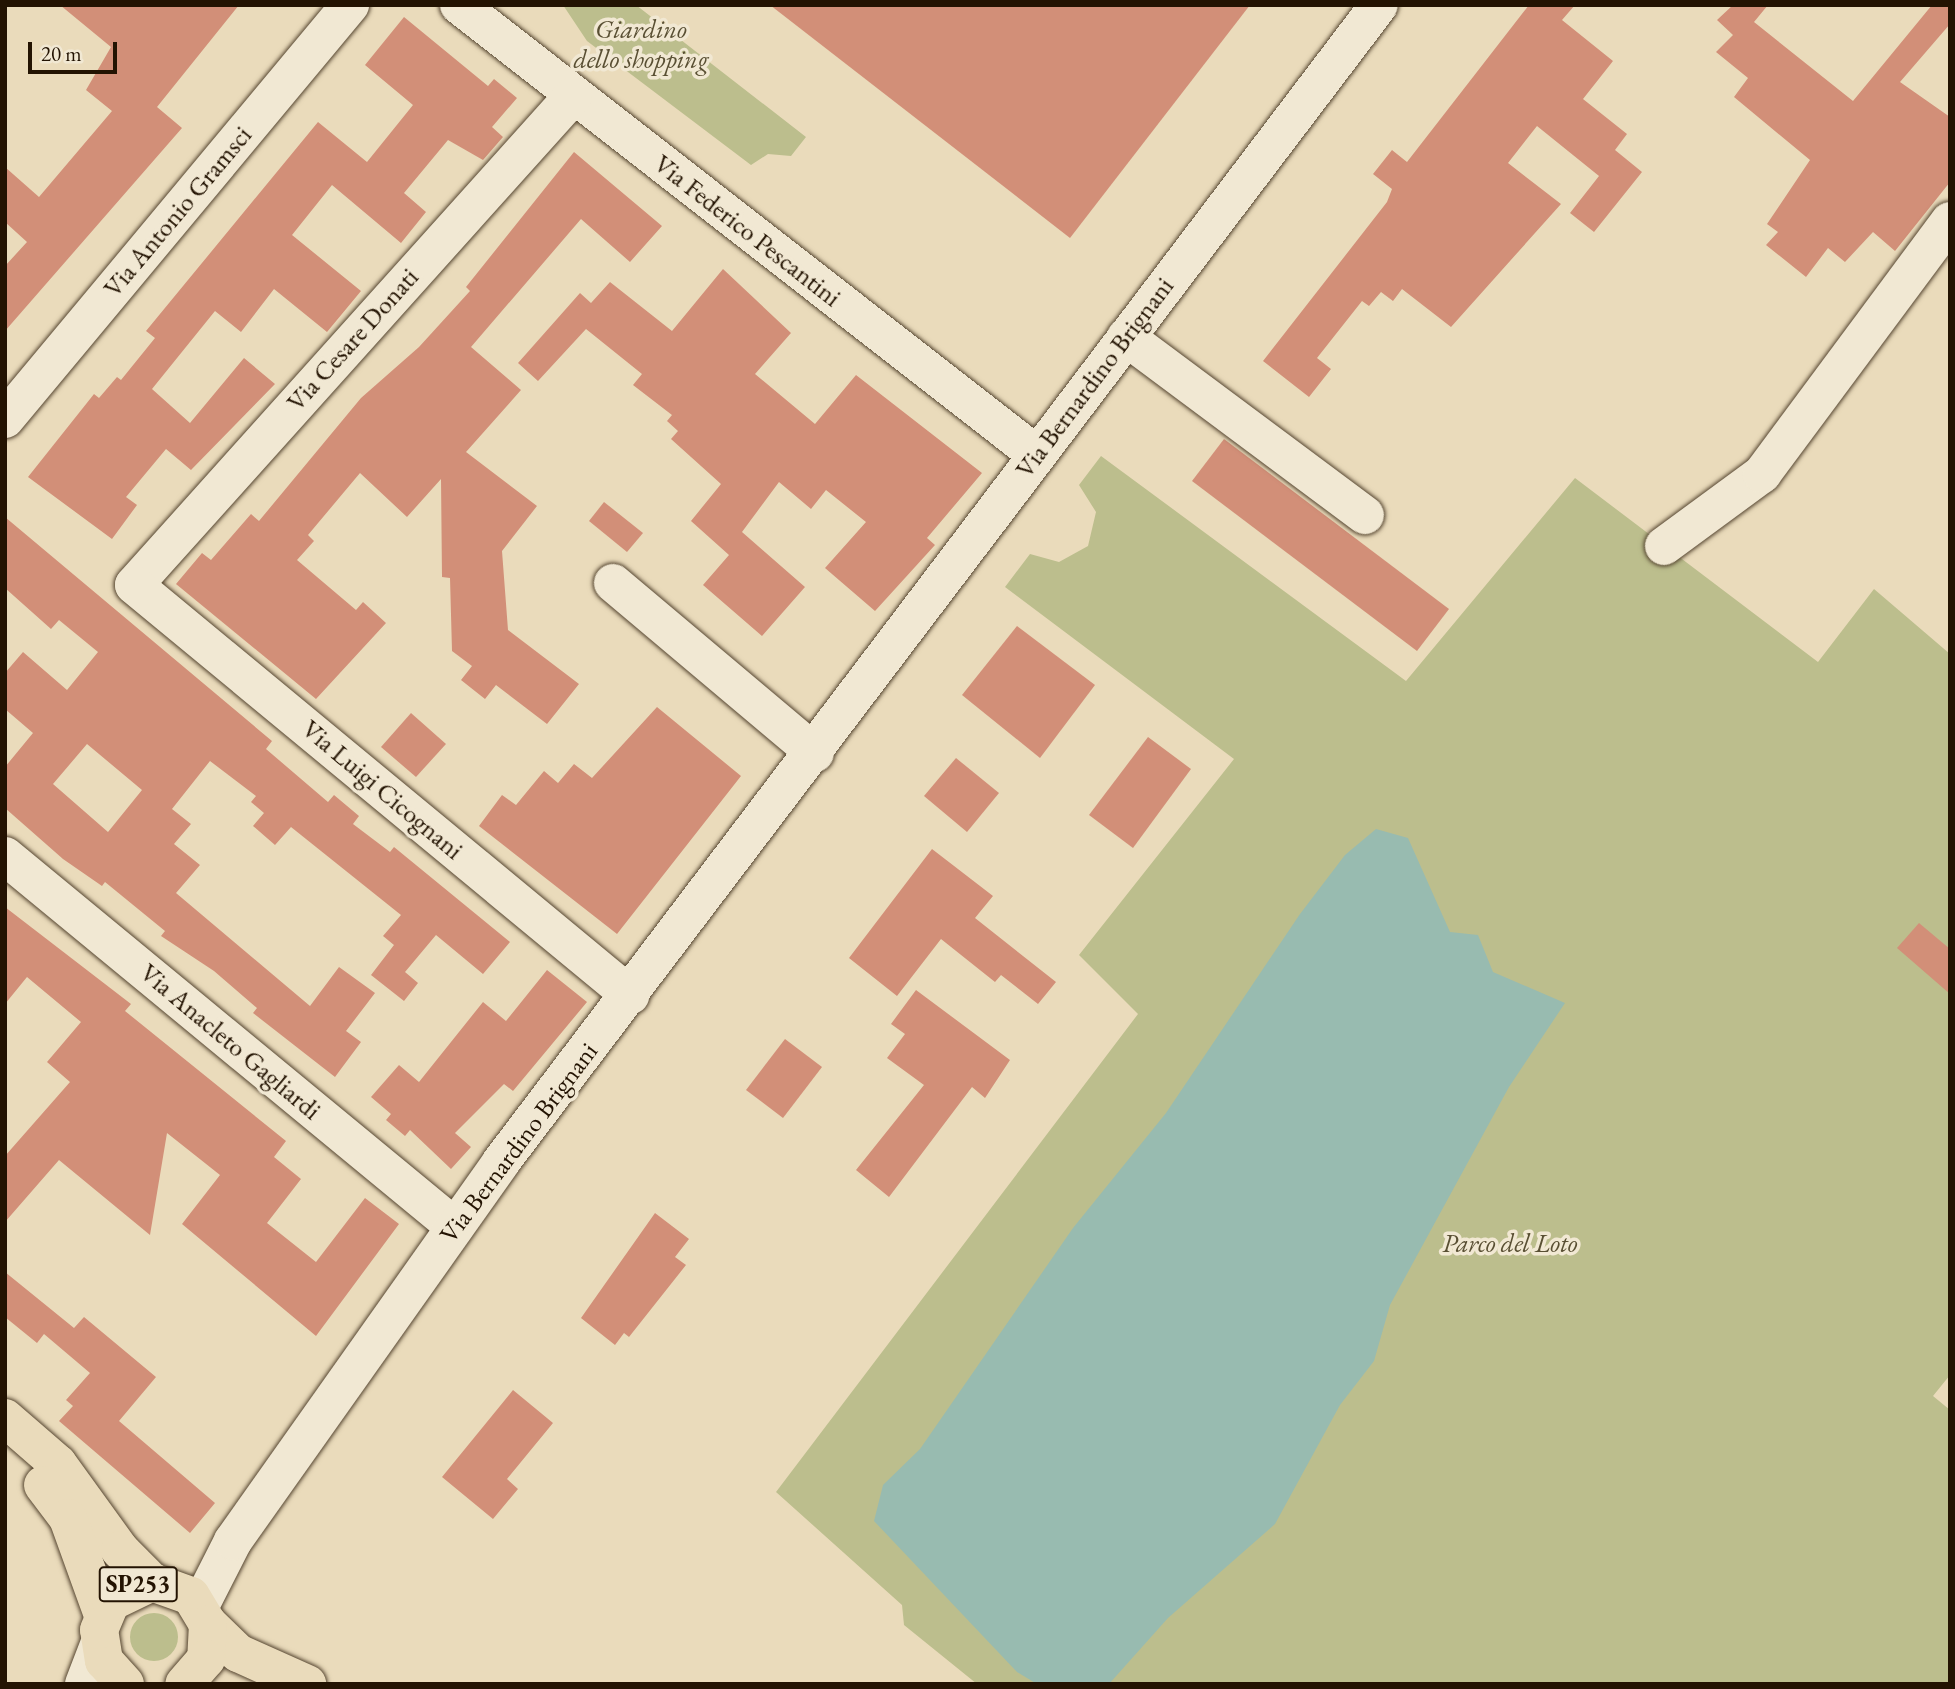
<!DOCTYPE html>
<html>
<head>
<meta charset="utf-8">
<style>
  body { margin:0 }
  #map { position:relative; width:1955px; height:1689px; overflow:hidden; background:#eadbbb; font-family:"EB Garamond",serif }
  div>[style] { position:absolute }
  [style*='--x'] { left:calc(var(--x)*1px); top:calc(var(--y)*1px); width:calc(var(--w)*1px); rotate:calc(var(--a)*1deg) }
  .green>* { inset:0; background:#bcbe8d }
  .round { border-radius:50% }
  .water>* { inset:0; background:#98bbb0 }
  .building>* { inset:0; background:#d28f78 }
  .roads { filter:drop-shadow(0 0 2px #554530) drop-shadow(0 0 2px #554530) }
  .minor>* { height:38px; margin:-19px; padding:0 19px; transform-origin:19px; border-radius:19px; background:#f1e8d3 }
  .major>* { height:38px; margin:-19px; padding:0 19px; transform-origin:19px; border-radius:19px; background:#eadbbb }
  span { translate:-50% -50%; white-space:nowrap; text-align:center; line-height:1.15; -webkit-text-stroke:7px #f1e8d3; paint-order:stroke }
  .shield-label span { padding:2px 5px; background:#f1e8d3; border:2px solid; border-radius:5px; -webkit-text-stroke-width:0 }
  .shield-label { font-size:24px; color:#231302; font-weight:700 }
  .park-label { font-size:26px; color:#594f33; font-style:italic }
  .street-label { font-size:26px; color:#231302 }
  .frame { position:absolute; inset:0; border:7px solid #231302; pointer-events:none }
  .scale { position:absolute; left:28px; top:42px; width:89px; height:32px; box-sizing:border-box; border:4px solid #231302; border-top:0; padding-left:9px; font-size:21px; line-height:24px; white-space:nowrap; color:#231302; -webkit-text-stroke:5px #f1e8d3; paint-order:stroke }
</style>
</head>
<body>
<div id="map">
  <div class="green">
    <div style="clip-path:polygon(563px 5px,636px 5px,806px 137px,791px 156px,768px 154px,751px 165px,587px 41px)"></div>
    <div style="clip-path:polygon(1101px 456px,1406px 681px,1575px 478px,1818px 662px,1874px 589px,1950px 654px,1950px 1375px,1933px 1396px,1950px 1410px,1950px 1684px,977px 1684px,904px 1625px,902px 1605px,776px 1492px,1138px 1014px,1079px 955px,1234px 759px,1005px 587px,1030px 554px,1059px 562px,1088px 546px,1096px 512px,1079px 485px)"></div>
    <div class="round" style="left:130px;top:1613px;width:48px;height:48px"></div>
  </div>
  <div class="water">
    <div style="clip-path:polygon(1376px 829px,1408px 838px,1450px 932px,1478px 935px,1493px 972px,1565px 1003px,1509px 1087px,1390px 1305px,1374px 1361px,1340px 1405px,1275px 1524px,1168px 1618px,1109px 1684px,1037px 1684px,1017px 1672px,874px 1521px,883px 1485px,920px 1449px,1073px 1228px,1166px 1113px,1300px 914px,1345px 855px)"></div>
  </div>
  <div class="building">
    <div style="clip-path:polygon(60px 5px,239px 5px,157px 107px,182px 128px,5px 331px,5px 266px,27px 242px,5px 222px,5px 167px,39px 197px,112px 111px,86px 90px,111px 47px)"></div>
    <div style="clip-path:polygon(770px 5px,1250px 5px,1070px 238px)"></div>
    <div style="clip-path:polygon(1529px 5px,1575px 5px,1562px 20px,1613px 61px,1583px 99px,1627px 134px,1615px 150px,1642px 172px,1594px 232px,1570px 213px,1599px 176px,1537px 126px,1508px 163px,1561px 204px,1451px 327px,1402px 289px,1393px 301px,1381px 292px,1369px 306px,1362px 301px,1317px 358px,1331px 369px,1309px 397px,1263px 361px,1387px 202px,1392px 189px,1373px 174px,1392px 150px,1407px 162px)"></div>
    <div style="clip-path:polygon(1733px 5px,1768px 5px,1754px 22px,1853px 101px,1932px 5px,1950px 5px,1950px 24px,1900px 82px,1950px 117px,1950px 182px,1895px 251px,1873px 232px,1845px 262px,1828px 248px,1806px 277px,1766px 245px,1778px 232px,1767px 224px,1810px 160px,1734px 97px,1748px 78px,1716px 52px,1733px 35px,1717px 20px)"></div>
    <div style="clip-path:polygon(404px 17px,488px 86px,494px 79px,517px 98px,492px 127px,503px 137px,483px 160px,448px 140px,404px 193px,426px 212px,401px 243px,332px 185px,292px 235px,361px 291px,327px 332px,274px 289px,241px 332px,215px 311px,152px 389px,190px 423px,244px 358px,275px 384px,191px 470px,166px 449px,126px 497px,137px 505px,112px 539px,28px 477px,94px 394px,99px 398px,117px 377px,121px 380px,155px 338px,146px 331px,318px 122px,367px 162px,413px 105px,365px 65px)"></div>
    <div style="clip-path:polygon(574px 152px,662px 226px,630px 262px,581px 219px,471px 347px,521px 390px,466px 452px,537px 506px,502px 551px,508px 630px,579px 684px,547px 724px,496px 685px,485px 699px,461px 680px,472px 666px,452px 651px,450px 578px,442px 577px,441px 479px,407px 517px,360px 473px,308px 535px,314px 541px,297px 560px,356px 610px,363px 602px,386px 623px,316px 699px,176px 584px,202px 553px,211px 560px,251px 514px,259px 521px,361px 398px,419px 347px,470px 291px,466px 287px)"></div>
    <div style="clip-path:polygon(723px 269px,791px 333px,755px 374px,815px 424px,856px 375px,982px 473px,927px 538px,935px 545px,875px 611px,825px 568px,866px 522px,826px 490px,811px 509px,779px 482px,742px 532px,805px 587px,762px 636px,703px 585px,729px 555px,691px 521px,721px 484px,671px 439px,678px 431px,667px 421px,672px 415px,633px 385px,642px 374px,586px 329px,538px 381px,518px 363px,580px 293px,591px 303px,610px 282px,672px 331px)"></div>
    <div style="clip-path:polygon(1224px 439px,1449px 609px,1417px 651px,1192px 481px)"></div>
    <div style="clip-path:polygon(604px 502px,643px 533px,627px 552px,589px 521px)"></div>
    <div style="clip-path:polygon(evenodd,5px 517px,272px 741px,266px 749px,328px 802px,334px 795px,359px 816px,353px 824px,390px 852px,394px 847px,510px 942px,483px 974px,436px 935px,405px 972px,418px 983px,404px 1001px,371px 975px,394px 945px,383px 936px,401px 915px,291px 827px,275px 845px,253px 826px,264px 813px,251px 802px,256px 796px,210px 761px,172px 809px,191px 824px,174px 844px,200px 865px,176px 893px,310px 1006px,339px 967px,375px 993px,346px 1031px,361px 1042px,335px 1077px,253px 1013px,257px 1008px,214px 971px,161px 936px,165px 931px,105px 882px,102px 886px,63px 859px,5px 808px,5px 767px,33px 733px,5px 709px,5px 673px,23px 652px,67px 690px,98px 652px,59px 620px,51px 629px,5px 588px,5px 517px,87px 744px,142px 790px,108px 832px,53px 784px,87px 744px)"></div>
    <div style="clip-path:polygon(1017px 626px,1095px 685px,1040px 758px,962px 695px)"></div>
    <div style="clip-path:polygon(657px 707px,741px 776px,617px 934px,479px 826px,502px 795px,516px 805px,544px 771px,558px 783px,574px 764px,592px 778px)"></div>
    <div style="clip-path:polygon(411px 713px,446px 744px,416px 777px,381px 747px)"></div>
    <div style="clip-path:polygon(1148px 737px,1191px 769px,1133px 848px,1089px 815px)"></div>
    <div style="clip-path:polygon(956px 758px,999px 793px,967px 832px,924px 796px)"></div>
    <div style="clip-path:polygon(932px 849px,993px 896px,975px 918px,1056px 982px,1038px 1004px,1001px 975px,995px 982px,941px 939px,897px 996px,849px 958px)"></div>
    <div style="clip-path:polygon(5px 907px,131px 1004px,125px 1011px,286px 1141px,274px 1157px,301px 1179px,267px 1223px,316px 1262px,365px 1198px,399px 1224px,316px 1336px,182px 1224px,220px 1175px,167px 1133px,150px 1235px,59px 1160px,5px 1222px,5px 1156px,70px 1082px,47px 1062px,81px 1022px,27px 977px,5px 1004px)"></div>
    <div style="clip-path:polygon(1919px 923px,1950px 949px,1950px 994px,1897px 948px)"></div>
    <div style="clip-path:polygon(547px 970px,587px 1002px,513px 1091px,504px 1084px,455px 1133px,471px 1147px,451px 1169px,410px 1130px,405px 1136px,386px 1120px,391px 1114px,371px 1097px,399px 1065px,419px 1082px,483px 1002px,506px 1021px)"></div>
    <div style="clip-path:polygon(916px 990px,1010px 1060px,985px 1098px,972px 1087px,889px 1197px,856px 1170px,924px 1085px,887px 1058px,905px 1034px,891px 1024px)"></div>
    <div style="clip-path:polygon(785px 1039px,822px 1067px,783px 1118px,746px 1090px)"></div>
    <div style="clip-path:polygon(655px 1213px,689px 1239px,675px 1257px,686px 1265px,629px 1337px,624px 1333px,615px 1345px,581px 1318px)"></div>
    <div style="clip-path:polygon(5px 1272px,74px 1328px,84px 1317px,156px 1377px,119px 1421px,215px 1503px,190px 1533px,59px 1421px,73px 1406px,66px 1400px,90px 1373px,44px 1334px,37px 1343px,5px 1317px)"></div>
    <div style="clip-path:polygon(513px 1390px,553px 1423px,507px 1479px,518px 1489px,493px 1519px,442px 1477px)"></div>
  </div>
  <div class="roads">
    <div class="minor">
      <div style="--x:459;--y:5;--w:733;--a:37.9"></div>
      <div style="--x:573;--y:96;--w:657;--a:131.92"></div>
      <div style="--x:134;--y:585;--w:644;--a:39.58"></div>
      <div style="--x:1126;--y:337;--w:298;--a:36.7"></div>
      <div style="--x:5;--y:419;--w:539;--a:-50.19"></div>
      <div style="--x:1664;--y:546;--w:122;--a:-36.3"></div>
      <div style="--x:1762;--y:474;--w:315;--a:-53.4"></div>
      <div style="--x:613;--y:583;--w:264;--a:40.1"></div>
      <div style="--x:5;--y:856;--w:583;--a:39.5"></div>
      <div style="--x:200;--y:1606;--w:73;--a:-63.1"></div>
      <div style="--x:233;--y:1541;--w:464;--a:-54.7"></div>
      <div style="--x:501;--y:1162;--w:1452;--a:-52.81"></div>
      <div style="--x:84;--y:1684;--w:42;--a:-69"></div>
    </div>
    <div class="major">
      <div style="--x:5;--y:1418;--w:70;--a:41"></div>
      <div style="--x:58;--y:1464;--w:106;--a:54.2"></div>
      <div style="--x:120;--y:1550;--w:45;--a:45"></div>
      <div style="--x:43;--y:1485;--w:41;--a:52.9"></div>
      <div style="--x:68;--y:1518;--w:103;--a:70.2"></div>
      <div style="--x:208;--y:1624;--w:42;--a:44"></div>
      <div style="--x:238;--y:1653;--w:76;--a:24.2"></div>
      <div style="--x:125;--y:1684;--w:31;--a:-132"></div>
      <div style="--x:104;--y:1661;--w:31;--a:-99"></div>
      <div style="--x:99;--y:1630;--w:30;--a:-67"></div>
      <div style="--x:111;--y:1602;--w:46;--a:-26"></div>
      <div style="--x:152;--y:1582;--w:41;--a:19.7"></div>
      <div style="--x:191;--y:1596;--w:33;--a:59"></div>
      <div style="--x:208;--y:1624;--w:35;--a:93"></div>
      <div style="--x:206;--y:1659;--w:33;--a:131"></div>
    </div>
  </div>
  <div class="shield-label">
    <span style="left:138px;top:1584px">SP253</span>
  </div>
  <div class="park-label">
    <span style="left:641px;top:45px">Giardino<br>dello shopping</span>
    <span style="left:1510px;top:1244px">Parco del Loto</span>
  </div>
  <div class="street-label">
    <span style="left:178px;top:212px;rotate:-50deg">Via Antonio Gramsci</span>
    <span style="left:747px;top:231px;rotate:38deg">Via Federico Pescantini</span>
    <span style="left:353px;top:340px;rotate:-48deg">Via Cesare Donati</span>
    <span style="left:1095px;top:378px;rotate:-53deg">Via Bernardino Brignani</span>
    <span style="left:382px;top:790px;rotate:40deg">Via Luigi Cicognani</span>
    <span style="left:230px;top:1042px;rotate:40deg">Via Anacleto Gagliardi</span>
    <span style="left:519px;top:1143px;rotate:-53deg">Via Bernardino Brignani</span>
  </div>
  <div class="frame"></div>
  <div class="scale">20 m</div>
</div>
</body>
</html>
